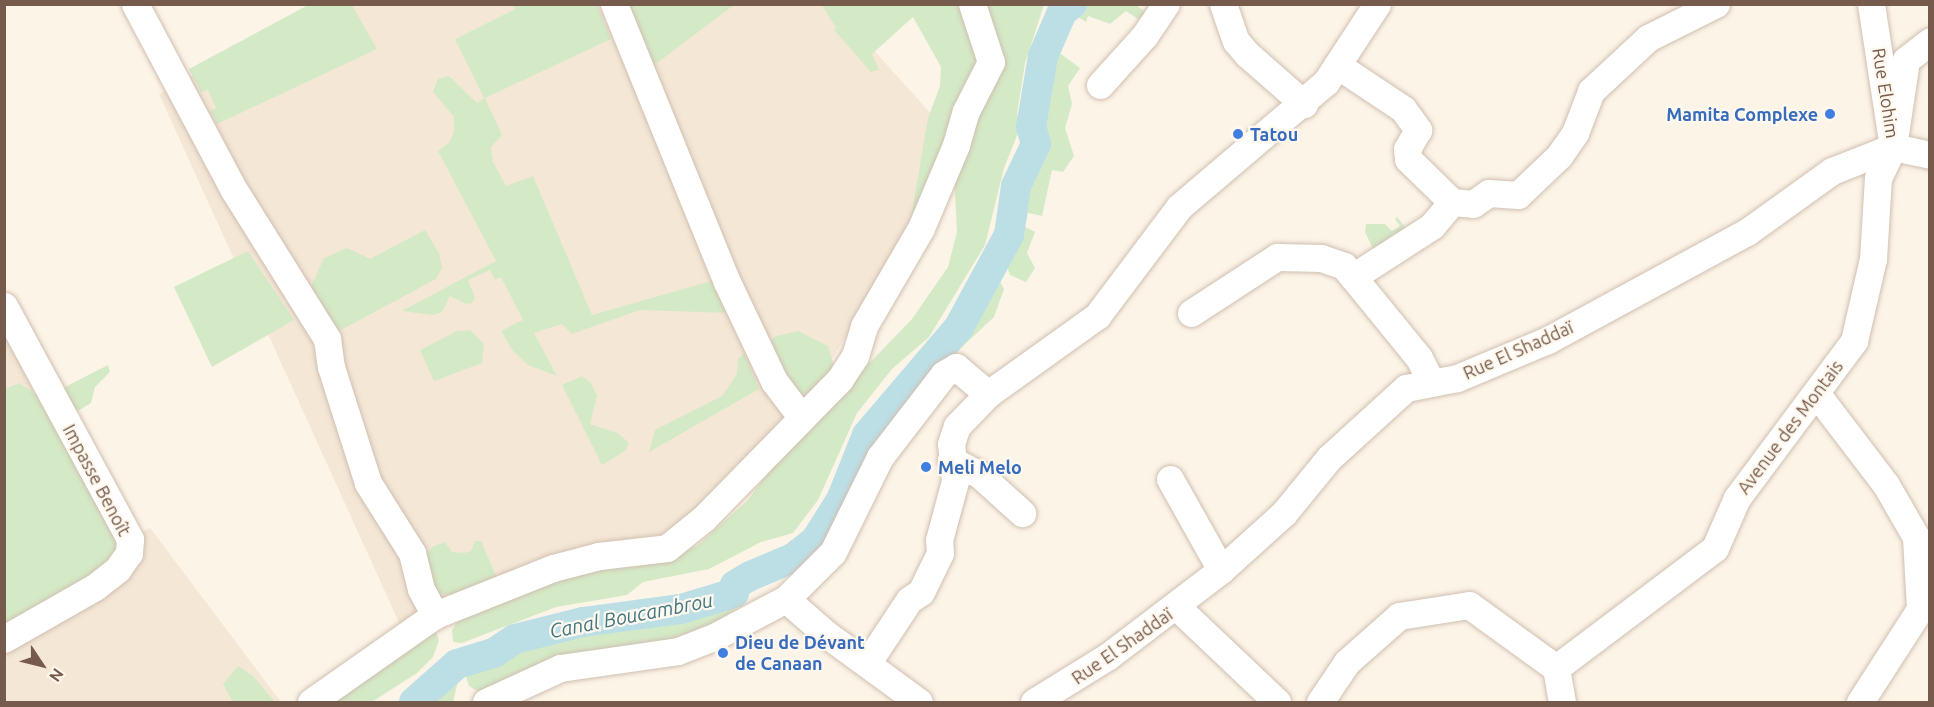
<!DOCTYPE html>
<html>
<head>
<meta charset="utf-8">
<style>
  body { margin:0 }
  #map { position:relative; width:1934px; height:707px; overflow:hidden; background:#fcf4e7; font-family:Ubuntu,sans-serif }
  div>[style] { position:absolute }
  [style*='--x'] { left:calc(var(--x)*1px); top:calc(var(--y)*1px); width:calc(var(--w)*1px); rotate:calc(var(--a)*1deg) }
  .residential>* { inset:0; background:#f4e7d6 }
  .green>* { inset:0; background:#d4eac6 }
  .canal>* { height:30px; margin:-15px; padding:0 15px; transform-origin:15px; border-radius:15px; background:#bcdfe6 }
  .roads { filter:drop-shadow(0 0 2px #d0bfb0) drop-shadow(0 0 2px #d0bfb0) }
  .minor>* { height:27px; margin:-13.5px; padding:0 13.5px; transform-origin:13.5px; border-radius:13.5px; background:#fff }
  .dots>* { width:16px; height:16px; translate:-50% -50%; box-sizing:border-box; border:3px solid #fff8ee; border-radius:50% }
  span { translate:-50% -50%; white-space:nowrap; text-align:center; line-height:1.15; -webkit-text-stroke:4.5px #fff8ee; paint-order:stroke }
  .street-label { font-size:18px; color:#765b4c }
  .shop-label { font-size:18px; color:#366cbe; font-weight:700 }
  .right { translate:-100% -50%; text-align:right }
  .left { translate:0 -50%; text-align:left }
  .water-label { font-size:20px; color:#437782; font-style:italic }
  .frame { position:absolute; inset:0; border:6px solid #765b4c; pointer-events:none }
  .north { position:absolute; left:12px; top:635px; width:60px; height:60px; -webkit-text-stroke:4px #fff8ee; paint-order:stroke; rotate:125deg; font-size:16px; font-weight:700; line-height:24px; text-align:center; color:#765b4c }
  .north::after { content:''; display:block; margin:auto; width:21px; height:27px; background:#765b4c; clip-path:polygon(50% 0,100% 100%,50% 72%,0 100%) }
</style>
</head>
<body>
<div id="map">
  <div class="residential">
    <div style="clip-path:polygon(319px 5px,833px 5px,951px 136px,914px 229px,818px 381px,691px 540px,402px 629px,159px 94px)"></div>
    <div style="clip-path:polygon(4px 333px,34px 392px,5px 403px,4px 403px)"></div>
    <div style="clip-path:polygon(150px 528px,281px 702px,5px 702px,4px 608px)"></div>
  </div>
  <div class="green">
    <div style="clip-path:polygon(310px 4px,352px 5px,377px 49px,217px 124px,210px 111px,216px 108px,208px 90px,201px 92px,189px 69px)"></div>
    <div style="clip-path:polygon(1135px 4px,1146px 13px,1138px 19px,1126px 11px,1110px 24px,1088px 16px,1086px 22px,1066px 10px,1076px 5px)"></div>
    <div style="clip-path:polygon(513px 5px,597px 5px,611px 39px,485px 98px,502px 135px,491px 147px,493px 162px,506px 186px,533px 176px,592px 315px,715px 280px,728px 313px,640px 310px,572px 334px,562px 324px,534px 333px,557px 376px,528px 365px,513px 351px,501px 331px,523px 320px,501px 277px,495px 280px,490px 270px,468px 280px,475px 298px,472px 303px,466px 304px,450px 296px,442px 312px,433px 315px,402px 311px,496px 261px,438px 151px,449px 143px,454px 132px,454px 117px,433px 92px,438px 79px,449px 76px,477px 103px,484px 98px,455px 39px,515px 9px)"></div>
    <div style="clip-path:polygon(628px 5px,734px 5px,653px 66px)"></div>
    <div style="clip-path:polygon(822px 5px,966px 5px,981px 57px,910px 224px,928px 118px,940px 86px,941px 67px,913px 17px,872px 54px,879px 70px,871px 72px,834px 30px,836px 28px)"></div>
    <div style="clip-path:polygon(979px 5px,1044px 5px,1025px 63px,1017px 113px,1020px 128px,1004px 168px,985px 245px,929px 337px,892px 369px,857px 413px,818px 500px,793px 533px,761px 542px,709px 569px,643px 582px,627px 595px,556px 607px,462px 643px,453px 642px,452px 630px,466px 608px,589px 568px,672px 555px,697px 546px,748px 500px,781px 455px,912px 319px,948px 267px,957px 232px,954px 174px,1002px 52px,993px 42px)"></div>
    <div style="clip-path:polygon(1051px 47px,1080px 68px,1068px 86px,1072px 104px,1065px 128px,1074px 156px,1063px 172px,1052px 170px,1042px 216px,1028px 213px,1025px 227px,1035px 232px,1027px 253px,1035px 268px,1026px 282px,1010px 275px,1005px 261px,1024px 206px,1028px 153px,1038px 130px,1045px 92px,1043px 64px)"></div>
    <div style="clip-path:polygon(1397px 217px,1410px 233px,1374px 251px,1365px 232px,1366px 224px,1385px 224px,1392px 231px,1400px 226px,1395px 219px)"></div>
    <div style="clip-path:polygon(425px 230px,439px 253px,442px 268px,436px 279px,341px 330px,327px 321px,309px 291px,324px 258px,347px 248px,370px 259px)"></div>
    <div style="clip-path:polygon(248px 251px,294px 320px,212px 367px,174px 287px)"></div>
    <div style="clip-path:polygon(983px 272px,995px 272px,1004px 289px,994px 317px,961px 348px,869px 466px,856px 469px,852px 460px,860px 434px,943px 337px)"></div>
    <div style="clip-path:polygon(470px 330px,484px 344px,482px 363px,434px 381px,420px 350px,457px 331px)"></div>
    <div style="clip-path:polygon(798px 331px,828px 346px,833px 364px,829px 381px,816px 392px,795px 395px,767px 344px,776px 336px)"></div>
    <div style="clip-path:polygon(744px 353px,759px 389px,649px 452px,655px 430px,722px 396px,737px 374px,738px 359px)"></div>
    <div style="clip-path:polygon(108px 365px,110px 372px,95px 387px,91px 403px,76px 412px,63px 388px)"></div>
    <div style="clip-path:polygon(582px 376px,591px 383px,597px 396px,590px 424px,618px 433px,629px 443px,625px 451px,602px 465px,562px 385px)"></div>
    <div style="clip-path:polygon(19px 383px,42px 398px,107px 514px,116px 542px,113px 561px,5px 628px,5px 389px)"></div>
    <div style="clip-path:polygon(475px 541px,481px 541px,497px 578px,455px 596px,436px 593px,423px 557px,432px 547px,445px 542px,452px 552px,464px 553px,471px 551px)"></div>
    <div style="clip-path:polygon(727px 597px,736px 608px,709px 631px,479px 692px,469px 686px,463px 667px,465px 657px,478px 650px,536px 630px)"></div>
    <div style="clip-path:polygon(431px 630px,436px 631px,439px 640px,433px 657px,417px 673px,372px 702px,332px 702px)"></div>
    <div style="clip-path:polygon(238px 666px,253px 676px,275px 702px,233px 702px,223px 684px)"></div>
    <div style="clip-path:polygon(447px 674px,458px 681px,453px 702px,404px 702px)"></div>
  </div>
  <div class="canal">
    <div style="--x:414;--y:702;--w:57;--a:-41.5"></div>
    <div style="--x:457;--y:664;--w:39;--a:-17"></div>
    <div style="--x:494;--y:653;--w:25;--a:-34"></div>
    <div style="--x:515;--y:639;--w:70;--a:-14"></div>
    <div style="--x:583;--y:622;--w:99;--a:-7.6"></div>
    <div style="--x:681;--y:609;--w:55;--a:-16.8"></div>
    <div style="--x:734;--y:593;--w:8;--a:-83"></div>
    <div style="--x:735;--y:585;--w:17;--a:-31"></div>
    <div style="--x:750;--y:576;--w:47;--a:-22.7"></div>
    <div style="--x:793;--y:558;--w:28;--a:-38"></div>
    <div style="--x:815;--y:541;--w:49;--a:-57.6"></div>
    <div style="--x:841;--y:500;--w:70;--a:-68.2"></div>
    <div style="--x:867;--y:435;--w:142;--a:-49.6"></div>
    <div style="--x:959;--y:327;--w:105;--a:-61.5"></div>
    <div style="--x:1009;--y:235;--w:49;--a:-81.9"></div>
    <div style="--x:1016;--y:186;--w:47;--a:-64.5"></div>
    <div style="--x:1036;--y:144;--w:18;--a:-106"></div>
    <div style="--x:1031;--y:127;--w:72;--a:-80.4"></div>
    <div style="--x:1043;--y:56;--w:48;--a:-66.6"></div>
    <div style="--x:1062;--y:12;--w:13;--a:-39"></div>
  </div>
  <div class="roads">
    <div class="minor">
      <div style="--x:135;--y:4;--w:211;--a:62"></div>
      <div style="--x:234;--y:190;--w:176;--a:58"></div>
      <div style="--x:327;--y:339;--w:28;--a:82"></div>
      <div style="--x:331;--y:367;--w:122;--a:72.3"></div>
      <div style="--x:368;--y:483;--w:83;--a:57.8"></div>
      <div style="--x:412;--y:553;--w:37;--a:76"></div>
      <div style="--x:421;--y:589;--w:30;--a:62"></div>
      <div style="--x:614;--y:4;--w:300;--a:67.9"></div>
      <div style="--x:727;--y:282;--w:110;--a:64.6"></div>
      <div style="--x:774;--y:381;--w:46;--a:52.9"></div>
      <div style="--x:1223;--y:4;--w:39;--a:71"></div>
      <div style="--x:1236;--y:41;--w:17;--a:50"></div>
      <div style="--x:1247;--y:54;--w:76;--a:41.3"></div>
      <div style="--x:1871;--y:4;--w:145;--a:81.3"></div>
      <div style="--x:1893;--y:147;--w:38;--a:12"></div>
      <div style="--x:1337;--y:65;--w:79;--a:33.7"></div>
      <div style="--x:1403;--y:109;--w:26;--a:54"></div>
      <div style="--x:1418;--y:130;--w:22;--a:120"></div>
      <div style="--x:1407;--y:149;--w:10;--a:84"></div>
      <div style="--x:1408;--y:159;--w:62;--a:44.3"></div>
      <div style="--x:1452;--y:202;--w:31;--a:130"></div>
      <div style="--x:1432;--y:226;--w:94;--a:147.2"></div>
      <div style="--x:1100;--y:85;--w:67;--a:-48"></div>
      <div style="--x:1145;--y:35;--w:37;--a:-56"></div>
      <div style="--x:1452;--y:202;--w:21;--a:5"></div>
      <div style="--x:1473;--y:204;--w:19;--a:-35"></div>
      <div style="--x:1489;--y:193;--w:29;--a:4"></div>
      <div style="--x:1518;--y:195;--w:57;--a:-43.6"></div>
      <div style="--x:1559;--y:156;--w:28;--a:-55"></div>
      <div style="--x:1575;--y:133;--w:45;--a:-69.1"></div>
      <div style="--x:1591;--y:91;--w:78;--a:-42.9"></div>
      <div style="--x:1648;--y:38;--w:76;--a:-26.6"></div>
      <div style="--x:4;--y:306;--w:265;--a:61.6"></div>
      <div style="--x:130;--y:539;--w:14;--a:94"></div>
      <div style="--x:129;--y:553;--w:19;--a:125"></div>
      <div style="--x:118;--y:569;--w:29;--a:142"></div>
      <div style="--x:95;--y:587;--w:105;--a:150.3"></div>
      <div style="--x:1191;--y:313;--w:103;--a:-33.1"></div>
      <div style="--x:1277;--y:257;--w:44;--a:1.3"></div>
      <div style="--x:1321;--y:258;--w:24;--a:19"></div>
      <div style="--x:1344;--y:266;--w:14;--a:51"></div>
      <div style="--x:1353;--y:277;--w:104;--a:50.8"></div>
      <div style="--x:1419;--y:358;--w:25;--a:63"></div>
      <div style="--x:1816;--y:393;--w:116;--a:52.7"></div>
      <div style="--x:1886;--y:485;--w:60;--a:60"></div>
      <div style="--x:1916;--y:537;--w:72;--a:86.8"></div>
      <div style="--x:1920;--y:609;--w:111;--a:122.8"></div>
      <div style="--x:951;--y:460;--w:33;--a:27"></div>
      <div style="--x:980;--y:475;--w:57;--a:42.1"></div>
      <div style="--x:1170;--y:479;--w:104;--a:60.7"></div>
      <div style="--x:786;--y:599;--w:53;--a:41.2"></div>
      <div style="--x:826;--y:634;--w:115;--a:36.2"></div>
      <div style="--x:1177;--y:607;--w:138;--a:43.5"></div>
      <div style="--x:868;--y:662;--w:74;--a:-56.5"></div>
      <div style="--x:909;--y:600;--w:14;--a:-34"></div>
      <div style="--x:921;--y:592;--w:43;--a:-64"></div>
      <div style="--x:940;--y:553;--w:13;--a:-94"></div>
      <div style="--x:939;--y:540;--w:61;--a:-74.8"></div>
      <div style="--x:955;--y:481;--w:37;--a:-96"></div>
      <div style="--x:951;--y:444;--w:19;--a:-72"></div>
      <div style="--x:957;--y:426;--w:45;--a:-45.9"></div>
      <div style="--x:988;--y:394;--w:134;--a:-35.6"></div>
      <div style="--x:1097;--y:316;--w:136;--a:-53"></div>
      <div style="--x:1179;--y:207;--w:193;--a:-40.4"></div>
      <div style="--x:1326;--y:82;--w:93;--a:-56.8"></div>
      <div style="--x:1556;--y:668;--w:35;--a:80"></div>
      <div style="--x:311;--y:702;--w:151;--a:-35.1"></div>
      <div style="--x:435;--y:615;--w:127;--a:-21.7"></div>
      <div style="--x:553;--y:568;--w:48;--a:-14.6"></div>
      <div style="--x:599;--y:556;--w:68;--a:-6.7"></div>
      <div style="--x:667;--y:548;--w:46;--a:-38.9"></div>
      <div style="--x:703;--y:519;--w:196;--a:-45.6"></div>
      <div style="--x:840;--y:379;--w:27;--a:-57"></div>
      <div style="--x:855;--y:356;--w:31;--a:-73"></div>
      <div style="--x:864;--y:326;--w:113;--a:-59.8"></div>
      <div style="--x:921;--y:228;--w:90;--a:-67.1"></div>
      <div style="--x:956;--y:145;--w:35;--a:-74"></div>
      <div style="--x:966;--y:111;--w:55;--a:-63"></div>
      <div style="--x:991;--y:62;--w:61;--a:-108.1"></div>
      <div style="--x:486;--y:702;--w:81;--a:-24.7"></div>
      <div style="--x:560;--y:668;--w:119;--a:-8.2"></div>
      <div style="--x:678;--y:651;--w:41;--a:-21.5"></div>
      <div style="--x:716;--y:636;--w:79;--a:-27.9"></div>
      <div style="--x:786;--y:599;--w:66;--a:-45"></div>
      <div style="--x:833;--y:552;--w:106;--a:-63.7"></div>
      <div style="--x:880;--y:457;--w:105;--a:-52.4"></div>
      <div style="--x:944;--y:374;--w:14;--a:-30"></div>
      <div style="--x:956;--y:367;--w:42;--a:40.2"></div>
      <div style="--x:1034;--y:702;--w:86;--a:-31.7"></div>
      <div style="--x:1107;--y:657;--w:143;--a:-37.3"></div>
      <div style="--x:1221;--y:570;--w:85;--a:-42.1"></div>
      <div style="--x:1284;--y:513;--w:71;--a:-50.7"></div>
      <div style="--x:1329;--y:458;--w:104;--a:-42.3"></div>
      <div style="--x:1406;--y:388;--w:52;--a:-11.1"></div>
      <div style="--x:1457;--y:378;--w:99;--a:-22.7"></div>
      <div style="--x:1548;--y:340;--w:226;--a:-28.5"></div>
      <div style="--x:1747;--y:232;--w:105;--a:-35.7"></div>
      <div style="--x:1832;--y:171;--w:66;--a:-21.5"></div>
      <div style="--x:1320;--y:702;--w:48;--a:-56"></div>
      <div style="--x:1347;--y:662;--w:69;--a:-41.5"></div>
      <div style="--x:1399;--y:616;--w:71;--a:-8.9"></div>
      <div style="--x:1469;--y:605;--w:107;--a:35.9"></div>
      <div style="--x:1556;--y:668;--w:199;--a:-37"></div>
      <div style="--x:1715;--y:548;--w:55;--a:-66.3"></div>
      <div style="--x:1737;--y:498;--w:196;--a:-53.3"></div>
      <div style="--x:1854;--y:341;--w:84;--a:-77"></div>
      <div style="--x:1873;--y:259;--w:81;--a:-86.5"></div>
      <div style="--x:1878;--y:178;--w:34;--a:-64"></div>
      <div style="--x:1893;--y:147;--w:88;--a:-81.5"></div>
      <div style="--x:1906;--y:60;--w:31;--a:-38"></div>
    </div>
  </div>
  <div class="dots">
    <div style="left:1830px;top:114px;background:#3f7fe0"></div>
    <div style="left:1238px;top:134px;background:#3f7fe0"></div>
    <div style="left:926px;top:467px;background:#3f7fe0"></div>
    <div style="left:723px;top:653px;background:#3f7fe0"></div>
  </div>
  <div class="street-label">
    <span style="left:1886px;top:93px;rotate:81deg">Rue Elohim</span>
    <span style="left:1518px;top:350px;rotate:-24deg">Rue El Shaddaï</span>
    <span style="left:1790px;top:427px;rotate:-53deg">Avenue des Montais</span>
    <span style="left:97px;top:480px;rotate:62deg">Impasse Benoît</span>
    <span style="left:1122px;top:646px;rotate:-35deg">Rue El Shaddaï</span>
  </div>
  <div class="shop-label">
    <span class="right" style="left:1818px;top:114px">Mamita Complexe</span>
    <span class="left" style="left:1250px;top:134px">Tatou</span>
    <span class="left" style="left:938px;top:467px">Meli Melo</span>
    <span class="left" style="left:735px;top:653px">Dieu de Dévant<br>de Canaan</span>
  </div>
  <div class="water-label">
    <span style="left:631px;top:615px;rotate:-11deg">Canal Boucambrou</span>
  </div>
  <div class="frame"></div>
  <div class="north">N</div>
</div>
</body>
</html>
